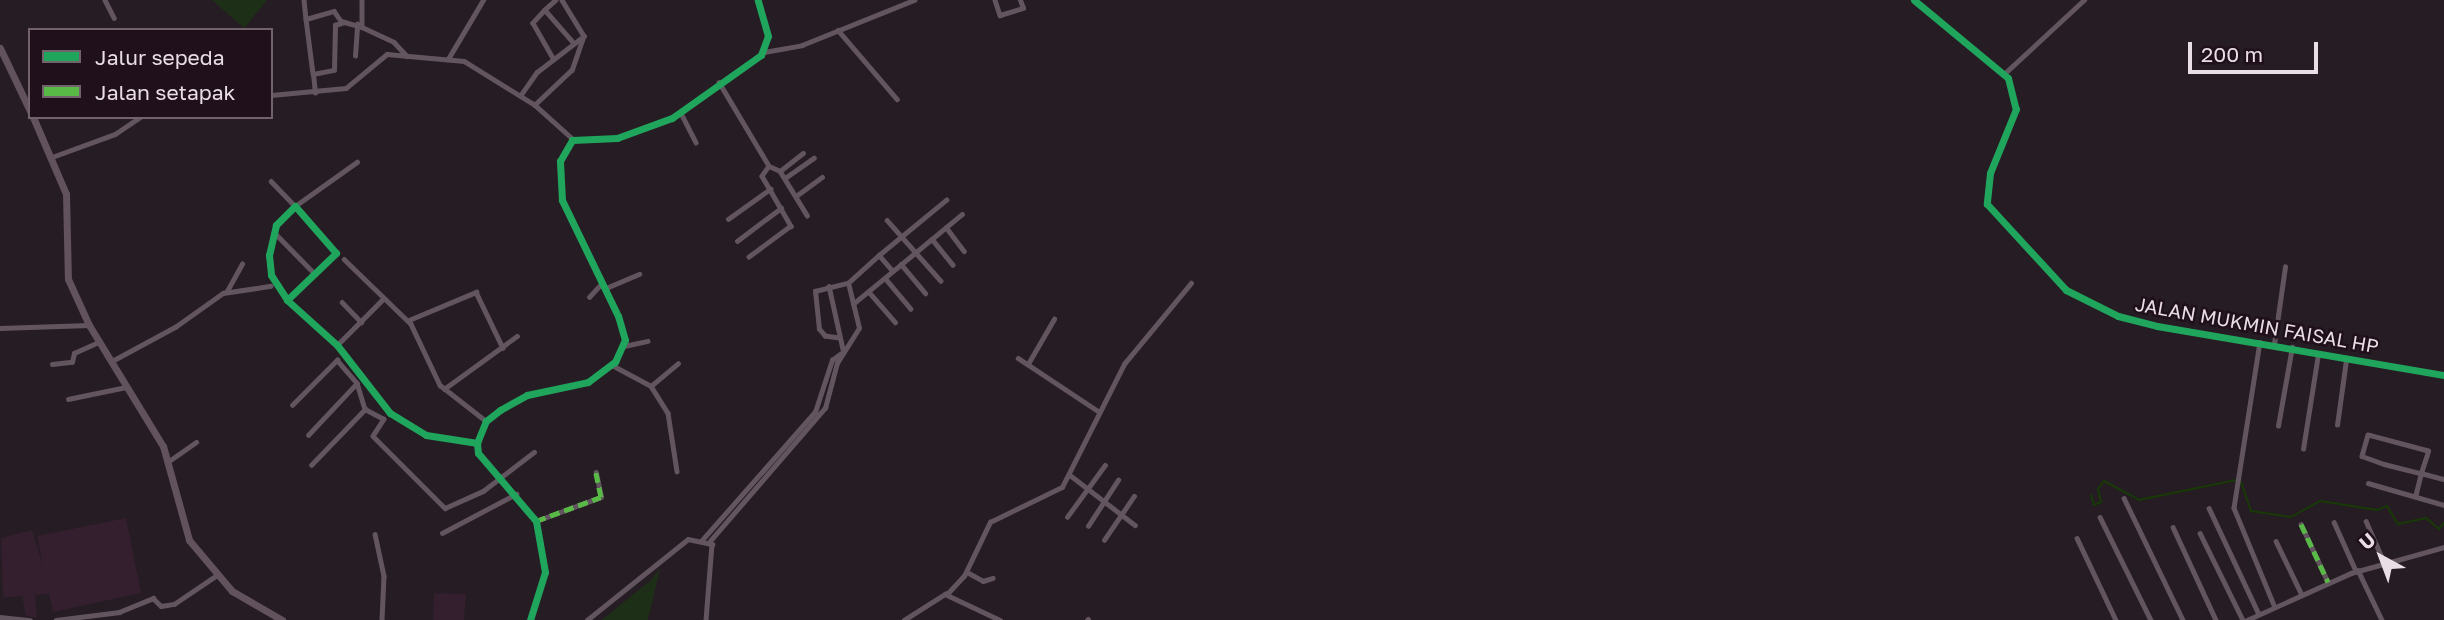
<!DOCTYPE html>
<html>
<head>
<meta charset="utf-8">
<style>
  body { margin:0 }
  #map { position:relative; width:2444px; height:620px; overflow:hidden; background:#261c23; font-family:"Golos Text",sans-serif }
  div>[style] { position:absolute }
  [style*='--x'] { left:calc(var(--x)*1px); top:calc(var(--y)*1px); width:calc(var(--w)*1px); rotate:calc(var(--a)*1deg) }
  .built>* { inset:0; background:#331f2e }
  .green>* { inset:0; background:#1d2f16 }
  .stream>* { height:2px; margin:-1px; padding:0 1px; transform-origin:1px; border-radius:1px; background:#173a07 }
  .minor>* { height:4.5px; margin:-2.25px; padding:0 2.25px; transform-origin:2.25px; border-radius:2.25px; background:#63555f }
  .highway>* { height:7px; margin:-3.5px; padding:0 3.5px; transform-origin:3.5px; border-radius:3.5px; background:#62525e }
  .quiet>* { height:5px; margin-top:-2.5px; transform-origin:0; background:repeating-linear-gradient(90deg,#58b947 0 10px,transparent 0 15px) }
  .cycleway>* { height:7px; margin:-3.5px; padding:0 3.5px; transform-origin:3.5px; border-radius:3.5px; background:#20a55d }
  span { translate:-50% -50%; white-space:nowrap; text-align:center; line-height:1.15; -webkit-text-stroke:5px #20101b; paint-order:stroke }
  .street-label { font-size:19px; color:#eadee6 }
  .legend { position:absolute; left:28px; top:28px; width:245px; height:91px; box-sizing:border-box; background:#20101b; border:2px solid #71626c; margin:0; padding:9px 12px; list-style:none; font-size:21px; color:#eadee6 }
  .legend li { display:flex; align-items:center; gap:14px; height:35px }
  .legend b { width:35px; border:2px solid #71626c }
  .north { position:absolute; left:2346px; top:522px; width:70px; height:70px; -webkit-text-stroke:5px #20101b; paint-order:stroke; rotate:319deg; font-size:19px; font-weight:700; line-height:28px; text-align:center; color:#eadee6 }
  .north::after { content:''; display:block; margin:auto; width:24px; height:32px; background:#eadee6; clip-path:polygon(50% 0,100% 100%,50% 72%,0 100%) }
  .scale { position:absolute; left:2188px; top:42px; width:130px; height:32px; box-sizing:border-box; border:4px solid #eadee6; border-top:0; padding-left:9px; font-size:21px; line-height:24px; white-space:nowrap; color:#eadee6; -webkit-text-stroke:5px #20101b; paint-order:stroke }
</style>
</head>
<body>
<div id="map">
  <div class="built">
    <div style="clip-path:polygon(126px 518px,141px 593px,53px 612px,49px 594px,35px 595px,37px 618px,26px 616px,22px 596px,3px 598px,1px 538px,32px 530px,43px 566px,37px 536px)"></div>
    <div style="clip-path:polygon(434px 593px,466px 594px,464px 620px,433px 620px)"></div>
  </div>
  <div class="green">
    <div style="clip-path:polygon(212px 0,267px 0,244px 28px)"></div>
    <div style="clip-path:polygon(660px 568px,648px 620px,602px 620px,651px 580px)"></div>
  </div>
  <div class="stream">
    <div style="--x:2241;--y:482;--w:31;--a:71"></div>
    <div style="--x:2251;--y:511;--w:40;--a:8.5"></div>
    <div style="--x:2291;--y:517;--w:33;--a:-29"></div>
    <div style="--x:2320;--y:501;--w:58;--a:9"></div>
    <div style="--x:2377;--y:510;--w:11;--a:-22"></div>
    <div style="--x:2387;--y:506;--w:21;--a:59"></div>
    <div style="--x:2398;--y:524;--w:29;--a:-12"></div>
    <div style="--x:2426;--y:518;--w:17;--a:40"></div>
    <div style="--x:2439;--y:529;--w:8;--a:-50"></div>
    <div style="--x:2091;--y:495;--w:10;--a:73"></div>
    <div style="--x:2094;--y:505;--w:8;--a:-23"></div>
    <div style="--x:2101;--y:502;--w:13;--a:-103"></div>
    <div style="--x:2098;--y:489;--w:10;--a:-53"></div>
    <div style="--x:2104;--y:481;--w:40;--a:28"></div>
    <div style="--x:2139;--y:500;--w:99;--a:-11.7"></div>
  </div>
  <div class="minor">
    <div style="--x:105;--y:0;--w:20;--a:63"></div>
    <div style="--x:304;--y:0;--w:19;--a:84"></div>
    <div style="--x:306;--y:19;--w:29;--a:-16"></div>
    <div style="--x:334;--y:11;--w:12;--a:55"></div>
    <div style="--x:341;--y:21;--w:22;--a:16"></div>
    <div style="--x:362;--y:0;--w:27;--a:90"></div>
    <div style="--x:362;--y:27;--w:35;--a:25"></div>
    <div style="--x:394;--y:42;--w:19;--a:47"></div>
    <div style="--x:556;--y:0;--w:15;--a:138"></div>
    <div style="--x:545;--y:10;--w:41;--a:48.9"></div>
    <div style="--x:562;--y:0;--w:42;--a:58.6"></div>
    <div style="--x:995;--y:0;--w:16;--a:72"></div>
    <div style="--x:1000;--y:15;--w:24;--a:-17"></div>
    <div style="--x:1023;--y:8;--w:9;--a:-111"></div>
    <div style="--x:1914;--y:0;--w:122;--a:39.7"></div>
    <div style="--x:2008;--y:78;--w:32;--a:76"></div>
    <div style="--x:2016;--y:109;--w:69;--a:112.1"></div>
    <div style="--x:1990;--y:173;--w:31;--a:96"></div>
    <div style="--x:1987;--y:204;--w:117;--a:47.4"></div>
    <div style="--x:2066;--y:290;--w:58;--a:26.6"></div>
    <div style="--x:2118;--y:316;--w:40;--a:14.4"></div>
    <div style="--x:2157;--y:326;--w:291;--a:9.7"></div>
    <div style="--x:545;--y:10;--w:18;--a:133"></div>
    <div style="--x:533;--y:23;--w:40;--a:60.3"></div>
    <div style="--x:306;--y:19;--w:55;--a:82.7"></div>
    <div style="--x:838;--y:30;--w:91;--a:49.5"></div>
    <div style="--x:764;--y:52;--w:39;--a:-10"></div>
    <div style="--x:802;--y:45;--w:121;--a:-21.9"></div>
    <div style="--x:355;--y:56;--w:32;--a:-86"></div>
    <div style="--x:448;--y:59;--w:69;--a:-59.3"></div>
    <div style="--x:2004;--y:74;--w:109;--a:-42.8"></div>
    <div style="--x:719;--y:82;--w:98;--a:59.2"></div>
    <div style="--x:769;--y:166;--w:12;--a:125"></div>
    <div style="--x:762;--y:176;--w:58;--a:59.9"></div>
    <div style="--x:791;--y:226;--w:52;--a:143.6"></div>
    <div style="--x:315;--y:93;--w:19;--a:-96"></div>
    <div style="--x:313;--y:74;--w:21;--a:-11"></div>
    <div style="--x:334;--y:70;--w:45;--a:-88.7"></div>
    <div style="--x:335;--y:25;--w:10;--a:-17"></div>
    <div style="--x:271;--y:95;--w:75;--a:-5.3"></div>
    <div style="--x:346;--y:88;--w:53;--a:-39.7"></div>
    <div style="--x:387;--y:54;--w:77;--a:5.2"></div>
    <div style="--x:464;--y:61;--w:84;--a:31.8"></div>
    <div style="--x:535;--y:105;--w:52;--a:41.9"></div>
    <div style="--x:520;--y:96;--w:29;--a:-55"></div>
    <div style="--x:537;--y:72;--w:59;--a:-37.5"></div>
    <div style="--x:584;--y:36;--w:36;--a:109"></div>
    <div style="--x:572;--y:70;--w:51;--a:136.6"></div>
    <div style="--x:681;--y:113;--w:33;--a:63"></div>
    <div style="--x:52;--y:157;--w:67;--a:-20.1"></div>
    <div style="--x:115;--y:134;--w:30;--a:-34"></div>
    <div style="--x:769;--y:166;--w:12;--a:24"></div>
    <div style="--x:780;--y:171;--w:52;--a:58.5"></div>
    <div style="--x:780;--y:171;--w:29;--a:-38"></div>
    <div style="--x:785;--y:178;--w:35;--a:-35"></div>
    <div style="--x:271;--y:181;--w:35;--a:46"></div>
    <div style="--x:295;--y:206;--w:76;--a:-35.4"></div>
    <div style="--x:796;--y:196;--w:32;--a:-36"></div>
    <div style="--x:728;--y:219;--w:52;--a:-35.5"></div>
    <div style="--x:887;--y:220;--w:81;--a:48.5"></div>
    <div style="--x:946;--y:227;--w:30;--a:53"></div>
    <div style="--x:274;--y:232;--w:59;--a:45.7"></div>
    <div style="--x:932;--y:239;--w:33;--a:51"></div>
    <div style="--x:737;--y:241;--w:55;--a:-36.9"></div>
    <div style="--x:879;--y:255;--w:87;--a:-39.4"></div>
    <div style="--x:344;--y:259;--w:93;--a:44.1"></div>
    <div style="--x:411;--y:324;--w:68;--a:64.6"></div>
    <div style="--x:440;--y:385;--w:58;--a:38"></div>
    <div style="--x:901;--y:264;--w:38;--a:50"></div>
    <div style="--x:885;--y:278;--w:40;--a:50"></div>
    <div style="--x:829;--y:286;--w:65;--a:77.5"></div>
    <div style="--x:606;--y:288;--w:36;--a:-23"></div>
    <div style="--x:227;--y:291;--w:31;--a:-61"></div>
    <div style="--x:869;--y:292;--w:40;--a:49"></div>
    <div style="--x:589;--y:297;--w:19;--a:-47"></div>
    <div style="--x:287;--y:300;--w:68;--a:-43.8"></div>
    <div style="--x:336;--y:253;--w:62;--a:-131.1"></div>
    <div style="--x:295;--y:206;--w:27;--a:135"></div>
    <div style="--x:276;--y:225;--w:31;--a:103"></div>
    <div style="--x:269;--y:255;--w:20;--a:84"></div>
    <div style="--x:271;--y:275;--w:30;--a:57"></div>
    <div style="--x:287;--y:300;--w:67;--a:42"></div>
    <div style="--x:337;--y:345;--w:86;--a:52.1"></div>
    <div style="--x:390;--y:413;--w:42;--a:31.4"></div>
    <div style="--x:426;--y:435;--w:51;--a:9.1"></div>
    <div style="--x:342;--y:302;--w:28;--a:46"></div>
    <div style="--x:853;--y:304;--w:141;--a:-39.5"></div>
    <div style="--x:409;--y:320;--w:73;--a:-22.7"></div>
    <div style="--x:476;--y:292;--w:62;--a:64.3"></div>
    <div style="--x:0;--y:328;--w:89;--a:-1.9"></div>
    <div style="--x:839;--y:338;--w:14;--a:-172"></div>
    <div style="--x:825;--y:336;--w:9;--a:-131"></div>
    <div style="--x:819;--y:329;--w:38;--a:-96"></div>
    <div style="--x:815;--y:291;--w:34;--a:-14"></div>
    <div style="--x:848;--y:283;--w:42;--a:-42.1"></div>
    <div style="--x:879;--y:255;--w:21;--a:49"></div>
    <div style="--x:2260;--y:342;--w:168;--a:98.9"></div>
    <div style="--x:2234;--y:508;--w:105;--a:67.6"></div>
    <div style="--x:2274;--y:344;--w:78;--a:-81.9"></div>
    <div style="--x:337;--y:345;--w:65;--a:-45"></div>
    <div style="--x:624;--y:346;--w:24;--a:-12"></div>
    <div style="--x:1018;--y:358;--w:96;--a:33.5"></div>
    <div style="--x:112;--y:361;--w:72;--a:-28.4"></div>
    <div style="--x:175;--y:327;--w:59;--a:-35.3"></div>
    <div style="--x:223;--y:293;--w:48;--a:-8.5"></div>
    <div style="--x:52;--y:364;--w:20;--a:-6"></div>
    <div style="--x:72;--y:362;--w:9;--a:-77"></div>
    <div style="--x:74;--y:353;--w:27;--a:-24"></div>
    <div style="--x:1028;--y:364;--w:52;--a:-60"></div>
    <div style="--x:612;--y:365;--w:44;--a:28.3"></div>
    <div style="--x:651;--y:386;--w:35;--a:-40"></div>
    <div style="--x:651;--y:386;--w:32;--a:58"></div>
    <div style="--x:668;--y:413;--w:59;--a:81.2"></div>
    <div style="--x:444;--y:389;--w:90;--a:-36"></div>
    <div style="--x:68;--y:399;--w:59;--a:-11.7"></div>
    <div style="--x:292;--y:405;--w:64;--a:-45"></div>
    <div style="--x:337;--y:360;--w:30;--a:49"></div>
    <div style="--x:2337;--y:425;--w:66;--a:-82.1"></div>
    <div style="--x:2278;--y:426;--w:80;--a:-80"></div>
    <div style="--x:308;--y:435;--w:71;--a:-46.7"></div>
    <div style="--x:357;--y:383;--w:27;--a:73"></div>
    <div style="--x:365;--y:409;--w:21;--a:28"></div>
    <div style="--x:384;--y:419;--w:20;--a:123"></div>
    <div style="--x:373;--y:436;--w:102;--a:45"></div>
    <div style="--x:445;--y:508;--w:42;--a:-24.1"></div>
    <div style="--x:483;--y:491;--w:64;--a:-37.4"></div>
    <div style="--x:2303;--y:449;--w:96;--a:-81"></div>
    <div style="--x:169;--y:461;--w:33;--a:-35"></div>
    <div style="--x:311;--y:465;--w:78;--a:-46"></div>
    <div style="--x:1070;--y:475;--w:82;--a:37.6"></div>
    <div style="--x:2368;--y:483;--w:79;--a:16.1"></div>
    <div style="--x:2415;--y:497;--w:25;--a:-76"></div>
    <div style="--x:2421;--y:473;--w:23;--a:-72"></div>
    <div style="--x:2428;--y:451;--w:62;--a:-165.1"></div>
    <div style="--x:2368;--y:435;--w:22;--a:106"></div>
    <div style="--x:2362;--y:456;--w:23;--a:20"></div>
    <div style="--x:2384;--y:464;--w:38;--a:14"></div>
    <div style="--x:2421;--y:473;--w:24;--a:15"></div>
    <div style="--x:2124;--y:498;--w:136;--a:64.2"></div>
    <div style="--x:2209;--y:508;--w:115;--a:64.8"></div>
    <div style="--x:1067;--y:517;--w:64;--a:-53.8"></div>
    <div style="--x:2100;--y:517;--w:115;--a:63.7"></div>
    <div style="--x:536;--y:521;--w:69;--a:-20.3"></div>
    <div style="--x:601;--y:497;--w:25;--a:-102"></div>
    <div style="--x:2366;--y:521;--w:45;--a:66.3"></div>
    <div style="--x:2334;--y:522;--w:54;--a:65.8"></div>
    <div style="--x:2301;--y:524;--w:64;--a:65"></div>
    <div style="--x:1088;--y:526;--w:55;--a:-56.9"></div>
    <div style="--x:2173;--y:527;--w:102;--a:65.2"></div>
    <div style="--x:442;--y:533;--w:84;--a:-27.8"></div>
    <div style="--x:2200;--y:533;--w:97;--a:63.7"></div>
    <div style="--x:375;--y:534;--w:43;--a:77.9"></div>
    <div style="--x:384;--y:576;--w:44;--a:92.6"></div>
    <div style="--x:2077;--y:538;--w:91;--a:64.6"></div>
    <div style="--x:702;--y:540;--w:171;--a:-48.6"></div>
    <div style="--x:815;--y:412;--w:55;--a:-71.9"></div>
    <div style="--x:832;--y:360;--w:10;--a:-37"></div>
    <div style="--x:1104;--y:540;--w:53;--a:-55.7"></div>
    <div style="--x:710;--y:541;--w:176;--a:-49.2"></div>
    <div style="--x:825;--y:408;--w:47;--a:-75.1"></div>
    <div style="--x:837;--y:363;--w:41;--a:-57.8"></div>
    <div style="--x:859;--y:328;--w:46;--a:-103.7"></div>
    <div style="--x:2276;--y:541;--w:58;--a:64.3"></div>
    <div style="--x:2358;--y:570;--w:55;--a:64.4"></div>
    <div style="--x:967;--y:572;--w:18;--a:29"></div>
    <div style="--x:983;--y:581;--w:10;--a:-17"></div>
    <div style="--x:947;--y:594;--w:25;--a:-47"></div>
    <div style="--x:964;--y:576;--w:60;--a:-64.3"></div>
    <div style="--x:990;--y:522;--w:80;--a:-25.9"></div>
    <div style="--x:1062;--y:487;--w:138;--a:-63.2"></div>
    <div style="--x:1124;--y:364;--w:105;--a:-50.4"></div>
    <div style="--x:0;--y:617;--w:30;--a:6"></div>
    <div style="--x:56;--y:620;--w:64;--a:-7.2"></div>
    <div style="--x:119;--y:612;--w:37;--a:-22"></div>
    <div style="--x:153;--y:598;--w:11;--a:45"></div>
    <div style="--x:161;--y:606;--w:13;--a:-9"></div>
    <div style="--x:174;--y:604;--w:52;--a:-34"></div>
    <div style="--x:530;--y:620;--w:50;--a:-72.6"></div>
    <div style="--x:545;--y:572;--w:52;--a:-100"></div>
    <div style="--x:536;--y:521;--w:89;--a:-130.5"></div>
    <div style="--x:478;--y:453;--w:10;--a:-96"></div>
    <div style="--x:477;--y:443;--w:24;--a:-68"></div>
    <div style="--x:486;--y:421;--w:18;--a:-38"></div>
    <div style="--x:500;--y:410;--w:31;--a:-29"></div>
    <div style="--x:527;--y:395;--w:62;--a:-12"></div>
    <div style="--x:588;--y:382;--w:34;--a:-37"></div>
    <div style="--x:615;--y:362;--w:24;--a:-66"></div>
    <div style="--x:625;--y:340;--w:25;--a:-106"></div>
    <div style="--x:618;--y:316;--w:129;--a:-115.8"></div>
    <div style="--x:562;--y:200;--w:39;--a:-93"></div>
    <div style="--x:560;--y:161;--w:24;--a:-60"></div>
    <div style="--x:572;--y:140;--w:45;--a:-2.5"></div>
    <div style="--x:617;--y:138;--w:59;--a:-20"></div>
    <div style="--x:672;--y:118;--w:109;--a:-35.3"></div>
    <div style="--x:761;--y:55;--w:20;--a:-70"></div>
    <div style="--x:768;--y:36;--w:37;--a:-106"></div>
    <div style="--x:587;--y:620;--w:129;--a:-38.7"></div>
    <div style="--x:688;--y:539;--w:25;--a:12"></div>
    <div style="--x:712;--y:544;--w:76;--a:94.5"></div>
    <div style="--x:904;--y:620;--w:49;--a:-32.4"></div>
    <div style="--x:945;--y:594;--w:61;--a:25.3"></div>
    <div style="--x:1087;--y:620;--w:1;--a:-45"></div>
    <div style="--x:2247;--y:620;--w:114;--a:-24.3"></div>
    <div style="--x:2351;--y:573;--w:97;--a:-15.6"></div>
  </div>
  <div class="highway">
    <div style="--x:0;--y:48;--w:70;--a:64.5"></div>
    <div style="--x:33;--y:117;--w:84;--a:66.8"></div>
    <div style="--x:66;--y:194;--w:85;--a:88.7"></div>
    <div style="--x:68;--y:279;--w:51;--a:65.5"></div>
    <div style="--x:89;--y:325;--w:142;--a:58.6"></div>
    <div style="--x:163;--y:446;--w:98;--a:74.5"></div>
    <div style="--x:189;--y:540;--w:67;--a:49.9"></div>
    <div style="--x:232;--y:591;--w:58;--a:30.1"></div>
  </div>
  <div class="quiet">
    <div style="--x:536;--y:521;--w:69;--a:-20.3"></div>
    <div style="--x:601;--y:497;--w:25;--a:-102"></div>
    <div style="--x:2301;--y:524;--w:64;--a:65"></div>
  </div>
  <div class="cycleway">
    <div style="--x:1914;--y:0;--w:122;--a:39.7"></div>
    <div style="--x:2008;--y:78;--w:32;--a:76"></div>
    <div style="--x:2016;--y:109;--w:69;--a:112.1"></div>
    <div style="--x:1990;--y:173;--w:31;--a:96"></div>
    <div style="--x:1987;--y:204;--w:117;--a:47.4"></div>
    <div style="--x:2066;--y:290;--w:58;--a:26.6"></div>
    <div style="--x:2118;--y:316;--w:40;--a:14.4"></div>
    <div style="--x:2157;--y:326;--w:291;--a:9.7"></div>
    <div style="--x:287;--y:300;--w:68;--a:-43.8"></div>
    <div style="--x:336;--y:253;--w:62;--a:-131.1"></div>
    <div style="--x:295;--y:206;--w:27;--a:135"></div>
    <div style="--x:276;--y:225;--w:31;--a:103"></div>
    <div style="--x:269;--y:255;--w:20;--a:84"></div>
    <div style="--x:271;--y:275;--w:30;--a:57"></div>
    <div style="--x:287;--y:300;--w:67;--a:42"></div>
    <div style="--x:337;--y:345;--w:86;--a:52.1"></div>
    <div style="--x:390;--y:413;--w:42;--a:31.4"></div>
    <div style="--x:426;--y:435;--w:52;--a:8.9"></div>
    <div style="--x:530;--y:620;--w:50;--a:-72.6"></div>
    <div style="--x:545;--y:572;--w:52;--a:-100"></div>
    <div style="--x:536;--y:521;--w:89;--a:-130.5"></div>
    <div style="--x:478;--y:453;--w:10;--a:-96"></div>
    <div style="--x:477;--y:443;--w:24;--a:-68"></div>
    <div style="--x:486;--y:421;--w:18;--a:-38"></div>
    <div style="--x:500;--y:410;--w:31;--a:-29"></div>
    <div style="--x:527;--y:395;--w:62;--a:-12"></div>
    <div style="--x:588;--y:382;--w:34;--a:-37"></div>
    <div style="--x:615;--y:362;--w:24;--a:-66"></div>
    <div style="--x:625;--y:340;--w:25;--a:-106"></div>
    <div style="--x:618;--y:316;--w:129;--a:-115.8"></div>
    <div style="--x:562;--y:200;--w:39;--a:-93"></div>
    <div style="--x:560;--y:161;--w:24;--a:-60"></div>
    <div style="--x:572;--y:140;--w:45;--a:-2.5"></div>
    <div style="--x:617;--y:138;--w:59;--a:-20"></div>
    <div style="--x:672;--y:118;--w:109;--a:-35.3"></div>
    <div style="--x:761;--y:55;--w:20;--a:-70"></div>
    <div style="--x:768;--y:36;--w:37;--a:-106"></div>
  </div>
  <div class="street-label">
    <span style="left:2257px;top:325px;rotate:10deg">JALAN MUKMIN FAISAL HP</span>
  </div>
  <ul class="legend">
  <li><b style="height:9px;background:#20a55d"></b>Jalur sepeda</li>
  <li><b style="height:9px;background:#58b947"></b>Jalan setapak</li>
  </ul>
  <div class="north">U</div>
  <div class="scale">200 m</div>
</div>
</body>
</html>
